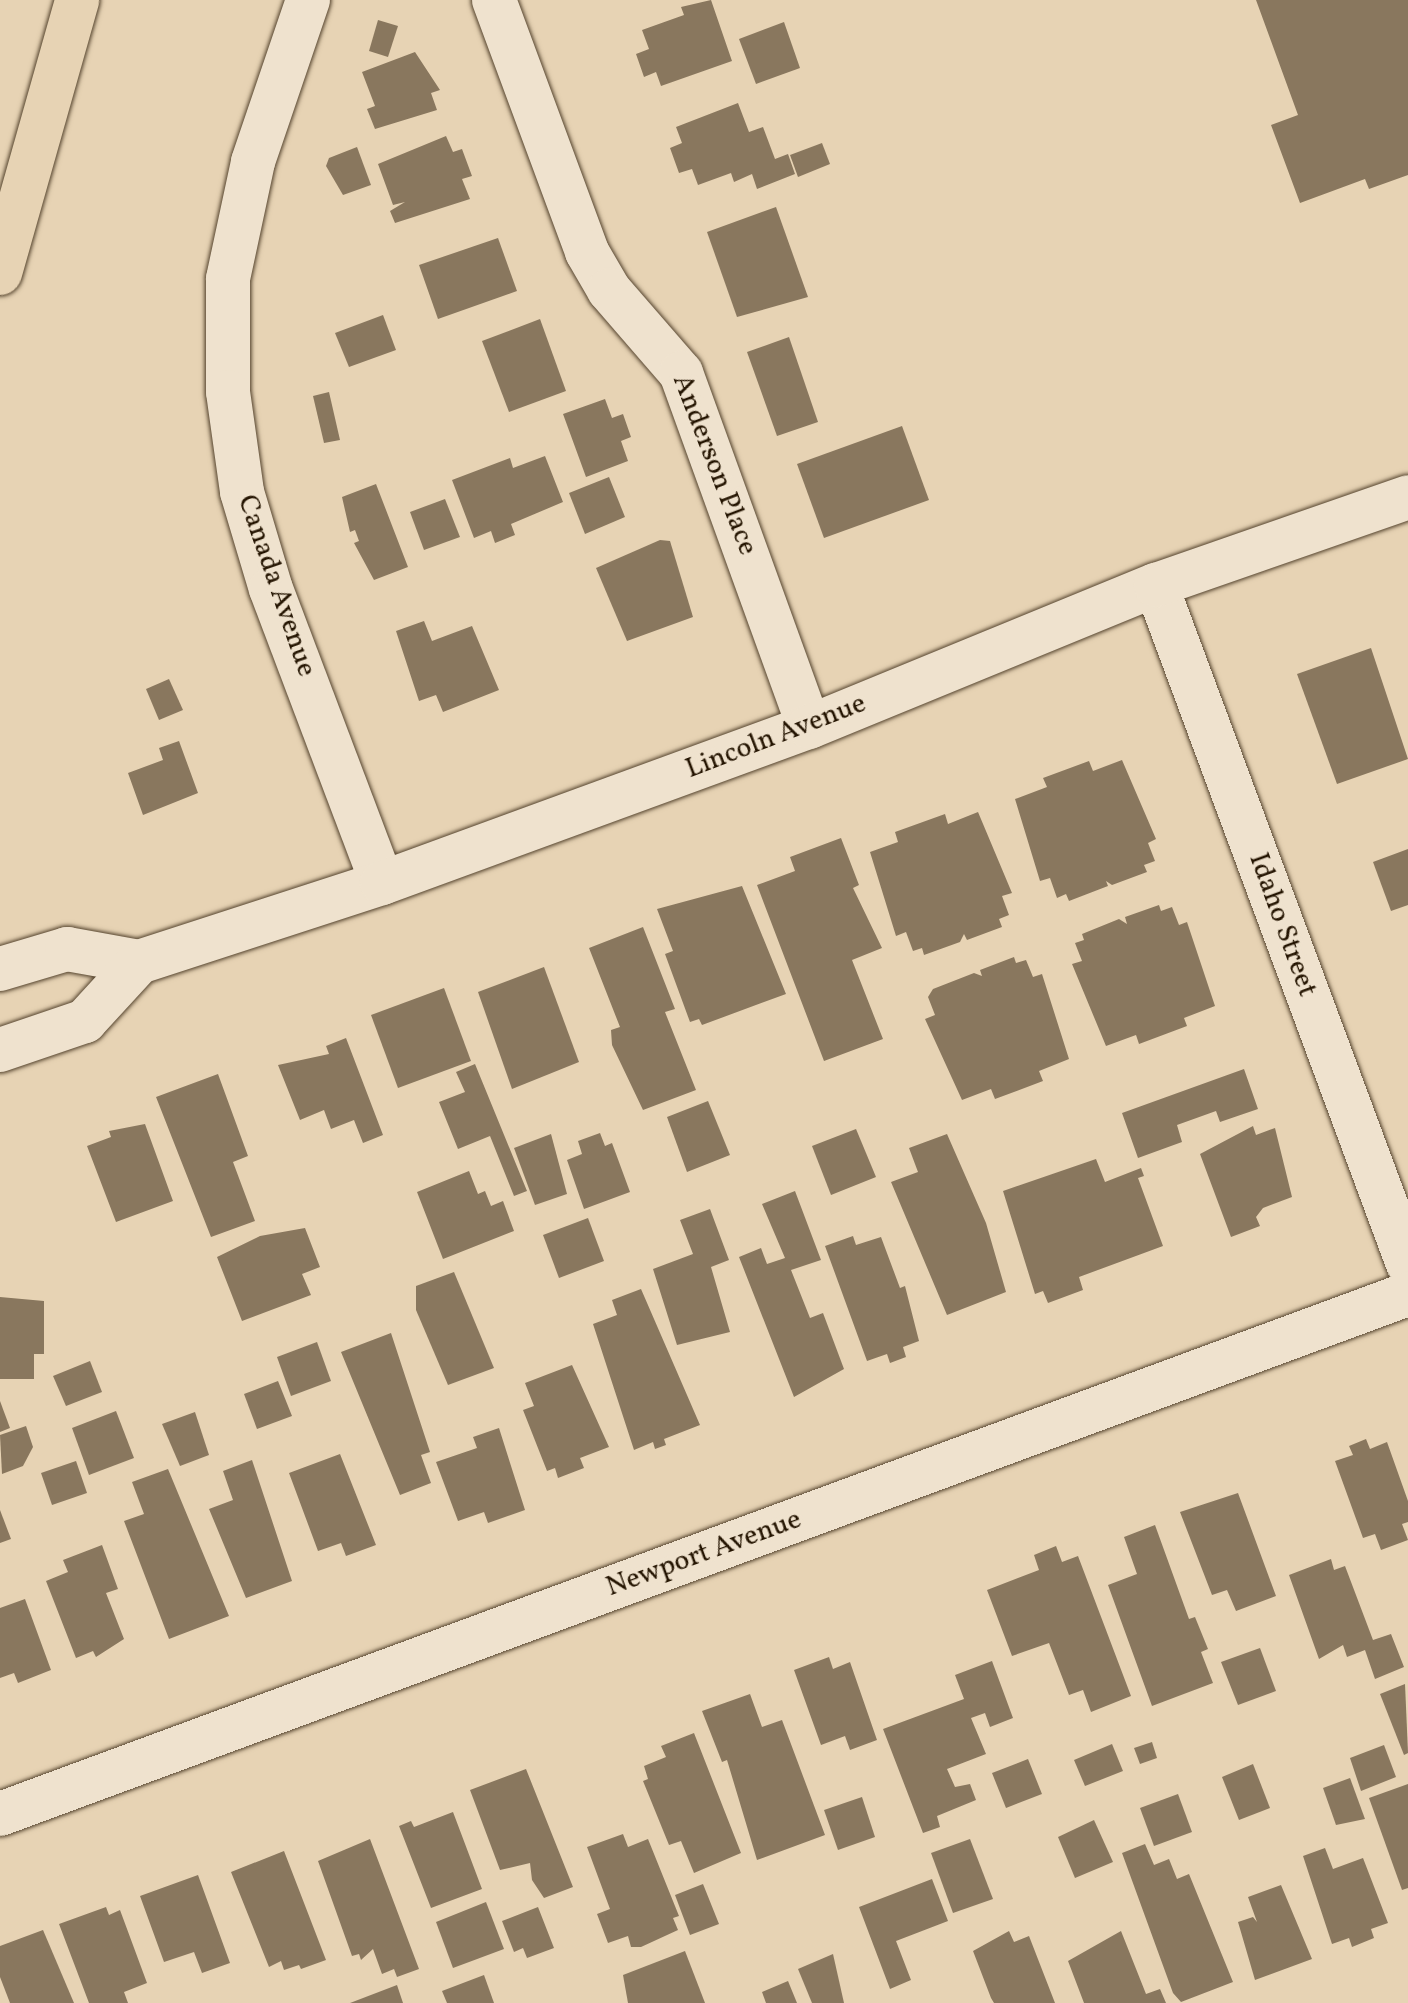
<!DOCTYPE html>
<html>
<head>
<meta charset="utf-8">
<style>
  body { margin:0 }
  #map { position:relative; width:1408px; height:2003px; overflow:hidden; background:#e7d3b4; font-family:Vollkorn,serif }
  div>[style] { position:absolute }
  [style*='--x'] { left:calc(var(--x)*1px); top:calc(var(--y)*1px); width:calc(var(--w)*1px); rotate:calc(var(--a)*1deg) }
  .building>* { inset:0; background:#89775e }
  .roads { filter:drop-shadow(0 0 2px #55442e) drop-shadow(0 0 2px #55442e) }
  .street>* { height:44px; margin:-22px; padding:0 22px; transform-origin:22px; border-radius:22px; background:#efe2ce }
  .secondary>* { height:44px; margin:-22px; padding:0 22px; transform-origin:22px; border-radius:22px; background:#efe2ce }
  .highway>* { height:44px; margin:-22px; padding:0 22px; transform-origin:22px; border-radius:22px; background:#e7d3b4 }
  span { translate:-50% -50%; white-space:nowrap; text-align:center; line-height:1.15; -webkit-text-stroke:7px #efe2ce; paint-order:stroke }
  .street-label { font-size:28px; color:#241401 }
</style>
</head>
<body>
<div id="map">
  <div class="building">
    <div style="clip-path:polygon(711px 0,732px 61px,661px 86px,656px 72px,644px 77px,636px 54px,649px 49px,642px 30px,684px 15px,681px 7px)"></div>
    <div style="clip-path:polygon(1256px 0,1408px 0,1408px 175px,1369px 189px,1365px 179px,1300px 203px,1271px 125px,1298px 115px)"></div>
    <div style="clip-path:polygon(378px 20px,398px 26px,388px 57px,369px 51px)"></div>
    <div style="clip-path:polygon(784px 22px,800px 68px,756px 84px,739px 39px)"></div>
    <div style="clip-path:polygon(415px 52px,440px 90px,431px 93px,437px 110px,375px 129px,367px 109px,375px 106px,362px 72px)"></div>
    <div style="clip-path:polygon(738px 103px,749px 132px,763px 127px,775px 159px,788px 154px,795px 174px,757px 189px,752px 174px,734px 182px,731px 173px,698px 185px,692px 169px,679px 173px,670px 148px,682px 143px,676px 127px)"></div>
    <div style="clip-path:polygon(446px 136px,453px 152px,462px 149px,472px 176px,462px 179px,470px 199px,395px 223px,390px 211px,405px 202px,393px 205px,378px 164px)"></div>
    <div style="clip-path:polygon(822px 143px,830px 164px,798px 177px,790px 155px)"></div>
    <div style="clip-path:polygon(357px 147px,371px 185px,343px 195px,326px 166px,329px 158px)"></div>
    <div style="clip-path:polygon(776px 207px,808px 297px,737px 317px,707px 232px)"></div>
    <div style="clip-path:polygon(498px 238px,517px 291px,438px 319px,419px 265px)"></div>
    <div style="clip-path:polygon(383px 315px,396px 350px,349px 367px,335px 333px)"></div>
    <div style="clip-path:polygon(540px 319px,566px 391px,509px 412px,482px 341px)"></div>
    <div style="clip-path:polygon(789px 337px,818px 422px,777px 436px,747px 352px)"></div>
    <div style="clip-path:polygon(329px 392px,340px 440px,324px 443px,313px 396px)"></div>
    <div style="clip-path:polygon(605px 399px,612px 418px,623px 414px,631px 437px,621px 441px,628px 461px,586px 477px,563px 414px)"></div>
    <div style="clip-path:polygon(902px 426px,929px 500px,824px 538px,797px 464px)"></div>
    <div style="clip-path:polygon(545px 456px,563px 502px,511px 524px,515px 535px,495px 543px,491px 531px,474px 538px,452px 480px,510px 458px,513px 468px)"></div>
    <div style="clip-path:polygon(609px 477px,625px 517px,585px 534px,569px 493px)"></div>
    <div style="clip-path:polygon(376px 484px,408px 567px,374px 580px,354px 543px,359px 541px,355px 530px,350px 532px,342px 497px)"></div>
    <div style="clip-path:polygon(445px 499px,460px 537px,424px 550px,410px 512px)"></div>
    <div style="clip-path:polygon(660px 540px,670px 541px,693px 617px,627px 641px,596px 568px)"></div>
    <div style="clip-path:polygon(424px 621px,432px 641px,472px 626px,499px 690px,443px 712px,436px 695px,419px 701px,396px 631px)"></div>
    <div style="clip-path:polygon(1371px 648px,1408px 759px,1337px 784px,1297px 674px)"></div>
    <div style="clip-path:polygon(169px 679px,183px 710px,159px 720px,146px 689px)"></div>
    <div style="clip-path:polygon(179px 741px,198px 793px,143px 815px,128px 773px,163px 760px,159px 748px)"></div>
    <div style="clip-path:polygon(1122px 760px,1156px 839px,1148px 843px,1155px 861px,1144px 865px,1147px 872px,1112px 885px,1106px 881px,1108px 886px,1069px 901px,1066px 894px,1057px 898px,1050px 878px,1040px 881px,1015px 799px,1047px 787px,1043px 778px,1089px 761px,1093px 771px)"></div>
    <div style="clip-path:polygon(978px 812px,1012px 893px,1002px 896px,1009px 915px,999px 919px,1002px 927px,967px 940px,964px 934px,960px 942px,924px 955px,922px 948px,913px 951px,906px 932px,896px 936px,870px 852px,898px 842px,895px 832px,945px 814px,948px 824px)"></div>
    <div style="clip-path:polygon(841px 838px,859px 885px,853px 888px,882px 948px,852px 960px,883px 1039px,824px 1061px,757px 885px,795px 871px,790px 857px)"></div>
    <div style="clip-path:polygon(1408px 849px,1408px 905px,1391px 911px,1373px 862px)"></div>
    <div style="clip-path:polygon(742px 886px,786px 994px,702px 1025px,699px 1019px,690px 1022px,665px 954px,673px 951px,657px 909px)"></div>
    <div style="clip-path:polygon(1159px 905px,1161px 911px,1172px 907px,1179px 925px,1187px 922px,1215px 1006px,1184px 1018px,1187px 1026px,1139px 1044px,1136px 1035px,1106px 1046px,1072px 964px,1082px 961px,1075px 943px,1084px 940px,1082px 934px,1119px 919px,1127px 924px,1125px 917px)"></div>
    <div style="clip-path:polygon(643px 927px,675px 1009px,665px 1012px,696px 1090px,643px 1110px,612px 1045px,611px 1030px,620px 1027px,589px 948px)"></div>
    <div style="clip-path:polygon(1014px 957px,1016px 963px,1026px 960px,1033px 977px,1042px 974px,1069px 1059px,1039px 1071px,1043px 1081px,995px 1099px,991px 1089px,962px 1100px,925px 1019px,935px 1015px,928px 997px,933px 989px,974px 973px,982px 976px,980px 970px)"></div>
    <div style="clip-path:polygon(544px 967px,579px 1062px,512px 1089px,478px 992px)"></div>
    <div style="clip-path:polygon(444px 988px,471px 1061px,398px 1088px,371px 1015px)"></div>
    <div style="clip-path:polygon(346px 1038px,383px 1135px,363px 1143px,354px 1120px,331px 1129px,324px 1110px,300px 1120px,278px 1065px,329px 1054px,326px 1046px)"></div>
    <div style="clip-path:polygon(475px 1064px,527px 1191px,514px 1196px,490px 1136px,458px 1149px,439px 1102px,465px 1092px,456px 1072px)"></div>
    <div style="clip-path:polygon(1244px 1069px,1258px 1109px,1220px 1122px,1216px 1111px,1177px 1125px,1182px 1142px,1138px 1158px,1122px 1113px)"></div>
    <div style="clip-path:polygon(218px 1074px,248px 1156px,233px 1162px,255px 1221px,211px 1237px,156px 1097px)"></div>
    <div style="clip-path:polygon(708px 1101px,730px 1155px,687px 1172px,667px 1117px)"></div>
    <div style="clip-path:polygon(145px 1124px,173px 1201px,116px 1222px,87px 1146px,111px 1137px,109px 1131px)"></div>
    <div style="clip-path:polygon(1253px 1126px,1256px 1135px,1275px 1128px,1292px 1197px,1263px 1208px,1256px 1217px,1260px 1226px,1231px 1237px,1200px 1154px)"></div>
    <div style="clip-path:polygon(856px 1129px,876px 1177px,831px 1195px,812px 1146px)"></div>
    <div style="clip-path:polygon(600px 1133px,605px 1146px,612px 1143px,630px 1192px,584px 1209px,567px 1160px,582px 1154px,578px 1141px)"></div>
    <div style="clip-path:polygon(551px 1134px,567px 1194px,535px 1205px,514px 1148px)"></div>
    <div style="clip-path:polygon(947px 1134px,986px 1223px,1006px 1292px,947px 1315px,891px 1182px,918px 1172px,909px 1148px)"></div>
    <div style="clip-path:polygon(1096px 1159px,1105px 1182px,1141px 1168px,1144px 1176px,1138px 1178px,1163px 1246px,1079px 1277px,1083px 1290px,1048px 1303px,1043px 1291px,1035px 1294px,1003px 1191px)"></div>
    <div style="clip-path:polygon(469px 1171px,478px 1194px,485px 1191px,491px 1206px,503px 1201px,514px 1231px,443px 1259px,417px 1192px)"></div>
    <div style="clip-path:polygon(795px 1191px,821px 1260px,791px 1270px,810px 1318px,823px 1313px,844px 1369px,794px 1397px,739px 1257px,761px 1248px,767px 1264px,785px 1258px,762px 1204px)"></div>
    <div style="clip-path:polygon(710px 1209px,729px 1260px,711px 1267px,730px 1332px,677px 1345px,653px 1269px,693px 1254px,680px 1220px)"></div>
    <div style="clip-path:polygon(588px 1218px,604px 1261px,559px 1278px,543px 1235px)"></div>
    <div style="clip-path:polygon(305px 1228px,320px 1267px,302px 1274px,311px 1295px,242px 1321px,217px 1257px,260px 1236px)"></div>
    <div style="clip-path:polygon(853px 1236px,856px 1245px,881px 1237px,900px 1288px,905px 1286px,919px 1341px,903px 1347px,906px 1357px,890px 1363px,887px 1354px,867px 1361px,825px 1246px)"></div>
    <div style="clip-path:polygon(454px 1272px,494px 1368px,448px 1385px,416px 1310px,416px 1286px)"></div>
    <div style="clip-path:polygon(641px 1289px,700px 1425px,664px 1439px,666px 1445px,655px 1449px,653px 1442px,634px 1450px,593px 1324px,617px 1315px,612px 1300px)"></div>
    <div style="clip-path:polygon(0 1297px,44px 1301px,44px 1354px,34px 1354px,34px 1379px,0 1379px)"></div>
    <div style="clip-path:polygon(391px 1333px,430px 1452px,421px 1455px,431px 1483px,400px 1495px,341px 1352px)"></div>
    <div style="clip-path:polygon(317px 1342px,331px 1381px,291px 1396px,277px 1357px)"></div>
    <div style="clip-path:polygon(90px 1361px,102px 1392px,66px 1406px,53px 1376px)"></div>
    <div style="clip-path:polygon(572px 1365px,609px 1447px,580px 1458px,584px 1468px,558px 1478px,555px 1468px,547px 1471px,523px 1410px,534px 1406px,525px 1383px)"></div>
    <div style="clip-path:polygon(278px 1381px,292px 1416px,257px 1429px,244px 1394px)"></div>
    <div style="clip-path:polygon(0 1401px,10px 1428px,0 1432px)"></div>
    <div style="clip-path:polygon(116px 1411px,134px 1458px,89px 1475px,72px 1428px)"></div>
    <div style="clip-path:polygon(195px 1412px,209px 1455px,180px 1466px,162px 1424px)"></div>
    <div style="clip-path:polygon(26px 1426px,33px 1447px,23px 1466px,2px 1474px,0 1435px)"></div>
    <div style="clip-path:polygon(499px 1428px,525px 1510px,488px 1523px,484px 1512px,458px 1521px,436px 1462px,477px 1448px,473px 1437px)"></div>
    <div style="clip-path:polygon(1366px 1439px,1370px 1449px,1387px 1442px,1408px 1501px,1408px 1522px,1402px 1524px,1408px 1540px,1381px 1550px,1375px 1534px,1363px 1538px,1335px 1461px,1353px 1455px,1349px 1446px)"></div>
    <div style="clip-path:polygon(340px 1454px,376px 1545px,346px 1556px,341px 1543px,318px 1551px,289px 1473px)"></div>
    <div style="clip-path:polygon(252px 1460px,292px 1581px,246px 1598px,209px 1509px,233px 1500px,223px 1471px)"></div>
    <div style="clip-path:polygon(76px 1461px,87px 1493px,52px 1505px,41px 1473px)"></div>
    <div style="clip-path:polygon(168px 1469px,229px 1616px,169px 1639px,124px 1521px,144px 1514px,132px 1482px)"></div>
    <div style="clip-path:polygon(1238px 1493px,1276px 1596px,1236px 1611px,1227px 1590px,1212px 1595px,1180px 1512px)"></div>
    <div style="clip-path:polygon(0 1510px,11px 1539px,0 1543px)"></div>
    <div style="clip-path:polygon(1155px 1525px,1189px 1619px,1195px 1617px,1208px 1649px,1201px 1652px,1213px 1683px,1152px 1706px,1108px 1585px,1137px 1574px,1124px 1537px)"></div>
    <div style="clip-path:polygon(102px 1545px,118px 1589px,106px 1593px,124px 1639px,96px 1657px,93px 1651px,76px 1658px,46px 1581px,68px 1572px,63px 1560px)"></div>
    <div style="clip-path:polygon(1056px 1546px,1062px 1562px,1078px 1556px,1131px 1696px,1091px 1712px,1083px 1690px,1069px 1695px,1049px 1643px,1012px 1656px,987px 1590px,1039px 1570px,1034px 1555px)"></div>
    <div style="clip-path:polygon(1331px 1559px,1334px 1570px,1345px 1566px,1373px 1640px,1391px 1634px,1404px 1667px,1375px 1679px,1365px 1650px,1347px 1657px,1343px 1645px,1319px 1659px,1289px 1575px)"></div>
    <div style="clip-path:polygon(25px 1599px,51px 1670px,18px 1683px,14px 1673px,0 1678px,0 1608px)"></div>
    <div style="clip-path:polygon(1260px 1648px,1276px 1691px,1238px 1705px,1221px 1662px)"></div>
    <div style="clip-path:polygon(829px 1657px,833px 1669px,850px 1662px,877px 1740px,850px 1750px,845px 1736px,821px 1745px,794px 1670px)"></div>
    <div style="clip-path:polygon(992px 1661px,1013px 1718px,990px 1727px,985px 1713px,971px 1718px,986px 1754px,947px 1769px,955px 1787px,970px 1784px,976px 1800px,937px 1816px,940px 1827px,923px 1833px,883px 1729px,964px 1699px,955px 1675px)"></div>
    <div style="clip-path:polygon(1405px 1684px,1408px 1753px,1404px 1755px,1380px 1694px)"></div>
    <div style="clip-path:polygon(750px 1694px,762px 1727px,782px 1720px,825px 1835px,757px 1860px,727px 1760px,722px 1762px,702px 1711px)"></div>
    <div style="clip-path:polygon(694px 1733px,741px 1853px,694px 1873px,681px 1841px,669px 1845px,643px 1781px,648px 1779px,644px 1766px,666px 1757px,661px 1746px)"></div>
    <div style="clip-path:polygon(1152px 1742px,1157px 1758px,1140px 1764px,1134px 1748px)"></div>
    <div style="clip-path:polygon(1112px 1744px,1123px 1771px,1085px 1786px,1074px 1760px)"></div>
    <div style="clip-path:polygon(1384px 1745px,1396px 1777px,1361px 1791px,1350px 1758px)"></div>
    <div style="clip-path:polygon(1028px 1759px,1042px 1794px,1006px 1808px,992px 1773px)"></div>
    <div style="clip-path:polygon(1253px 1764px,1270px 1808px,1239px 1820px,1222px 1777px)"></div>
    <div style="clip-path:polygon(526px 1769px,573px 1887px,544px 1898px,532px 1880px,530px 1863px,500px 1870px,470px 1790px)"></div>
    <div style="clip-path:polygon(1350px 1778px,1365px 1819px,1336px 1825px,1323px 1788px)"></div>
    <div style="clip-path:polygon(1408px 1784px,1408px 1888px,1402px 1890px,1369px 1798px)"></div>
    <div style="clip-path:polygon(1178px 1794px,1192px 1832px,1154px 1846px,1140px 1808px)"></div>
    <div style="clip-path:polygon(862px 1797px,875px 1837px,838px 1850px,824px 1810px)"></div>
    <div style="clip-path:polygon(453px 1812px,482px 1889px,431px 1908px,399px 1826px,411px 1821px,414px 1827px)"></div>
    <div style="clip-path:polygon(1094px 1820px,1113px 1862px,1075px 1878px,1058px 1837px)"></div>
    <div style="clip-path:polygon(623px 1834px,628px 1847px,648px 1839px,679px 1916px,673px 1918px,678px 1930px,641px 1947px,631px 1947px,628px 1936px,608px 1943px,597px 1914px,610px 1909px,587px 1847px)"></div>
    <div style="clip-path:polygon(370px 1839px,419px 1969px,397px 1977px,394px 1969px,382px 1974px,373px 1949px,361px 1960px,359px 1954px,352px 1956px,318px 1861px)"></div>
    <div style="clip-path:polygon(970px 1839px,993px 1899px,953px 1913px,931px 1853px)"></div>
    <div style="clip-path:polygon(1145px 1844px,1154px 1865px,1169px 1859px,1177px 1879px,1189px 1874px,1233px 1982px,1181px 2002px,1173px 1993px,1122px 1853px)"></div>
    <div style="clip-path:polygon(1325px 1848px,1333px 1869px,1363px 1858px,1388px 1923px,1371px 1929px,1374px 1938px,1352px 1947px,1349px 1938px,1332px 1944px,1303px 1856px)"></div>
    <div style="clip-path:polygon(284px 1851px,326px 1960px,301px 1969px,299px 1965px,284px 1970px,281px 1961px,269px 1967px,231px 1872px)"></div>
    <div style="clip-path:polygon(198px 1875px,230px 1963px,202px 1973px,194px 1952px,164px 1962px,140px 1896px)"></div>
    <div style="clip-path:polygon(932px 1879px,948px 1921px,896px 1941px,911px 1980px,890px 1989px,859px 1907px)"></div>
    <div style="clip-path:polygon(703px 1884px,719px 1924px,690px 1935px,675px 1895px)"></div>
    <div style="clip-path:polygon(1281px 1885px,1312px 1959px,1255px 1980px,1238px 1922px,1253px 1917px,1257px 1922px,1248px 1897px)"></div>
    <div style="clip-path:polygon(486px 1902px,504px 1949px,453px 1968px,436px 1922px)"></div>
    <div style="clip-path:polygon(106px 1907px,109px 1915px,120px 1910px,147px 1983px,124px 1992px,128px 2003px,89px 2003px,59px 1924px)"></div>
    <div style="clip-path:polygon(538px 1907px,554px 1948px,527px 1958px,523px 1948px,514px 1952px,502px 1921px)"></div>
    <div style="clip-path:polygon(43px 1930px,74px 2003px,10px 2003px,0 1977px,0 1946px)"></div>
    <div style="clip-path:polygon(1009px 1931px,1014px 1942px,1029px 1936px,1055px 2003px,994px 2003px,991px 1998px,973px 1951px)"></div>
    <div style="clip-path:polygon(1121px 1931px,1146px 1994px,1160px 1989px,1166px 2003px,1084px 2003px,1068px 1961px)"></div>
    <div style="clip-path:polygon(685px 1951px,705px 2003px,628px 2003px,623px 1975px)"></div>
    <div style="clip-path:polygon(833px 1954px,844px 2003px,812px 2003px,798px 1969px)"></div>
    <div style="clip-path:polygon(484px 1975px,494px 2003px,447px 2003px,442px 1991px)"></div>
    <div style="clip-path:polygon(788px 1981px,797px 2003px,766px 2003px,762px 1992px)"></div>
    <div style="clip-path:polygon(397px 1985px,403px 2003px,350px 2003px)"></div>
  </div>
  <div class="roads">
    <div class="street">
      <div style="--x:494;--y:0;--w:269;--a:69.7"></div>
      <div style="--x:587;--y:252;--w:44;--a:59.9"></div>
      <div style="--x:609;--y:290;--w:110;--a:49.1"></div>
      <div style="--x:681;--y:373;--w:376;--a:70.1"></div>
      <div style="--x:1156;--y:585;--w:724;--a:69.64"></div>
      <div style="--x:0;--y:1814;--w:1501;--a:-20.27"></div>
    </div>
    <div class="secondary">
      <div style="--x:308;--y:0;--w:171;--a:108.8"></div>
      <div style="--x:253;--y:162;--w:120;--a:102.1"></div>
      <div style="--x:228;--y:279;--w:113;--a:90"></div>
      <div style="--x:228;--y:392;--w:101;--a:82"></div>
      <div style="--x:242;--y:492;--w:101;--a:73.4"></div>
      <div style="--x:271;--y:589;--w:314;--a:69.3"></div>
      <div style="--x:0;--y:969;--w:70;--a:-16.6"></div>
      <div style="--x:67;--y:949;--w:73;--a:10.2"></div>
      <div style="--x:139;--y:962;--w:256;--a:-18"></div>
      <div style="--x:382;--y:883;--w:455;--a:-20.1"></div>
      <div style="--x:809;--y:727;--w:375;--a:-22.3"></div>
      <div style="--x:1156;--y:585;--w:267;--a:-19.2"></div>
      <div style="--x:0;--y:1050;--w:90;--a:-18.8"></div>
      <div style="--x:85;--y:1021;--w:80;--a:-47.5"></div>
    </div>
    <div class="highway">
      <div style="--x:0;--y:273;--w:284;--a:-74.2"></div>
    </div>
  </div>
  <div class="street-label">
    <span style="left:714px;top:465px;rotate:69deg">Anderson Place</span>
    <span style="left:276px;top:586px;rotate:71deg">Canada Avenue</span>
    <span style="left:776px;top:737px;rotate:-21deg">Lincoln Avenue</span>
    <span style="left:1282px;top:925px;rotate:70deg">Idaho Street</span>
    <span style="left:704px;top:1554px;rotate:-20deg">Newport Avenue</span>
  </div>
</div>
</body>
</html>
